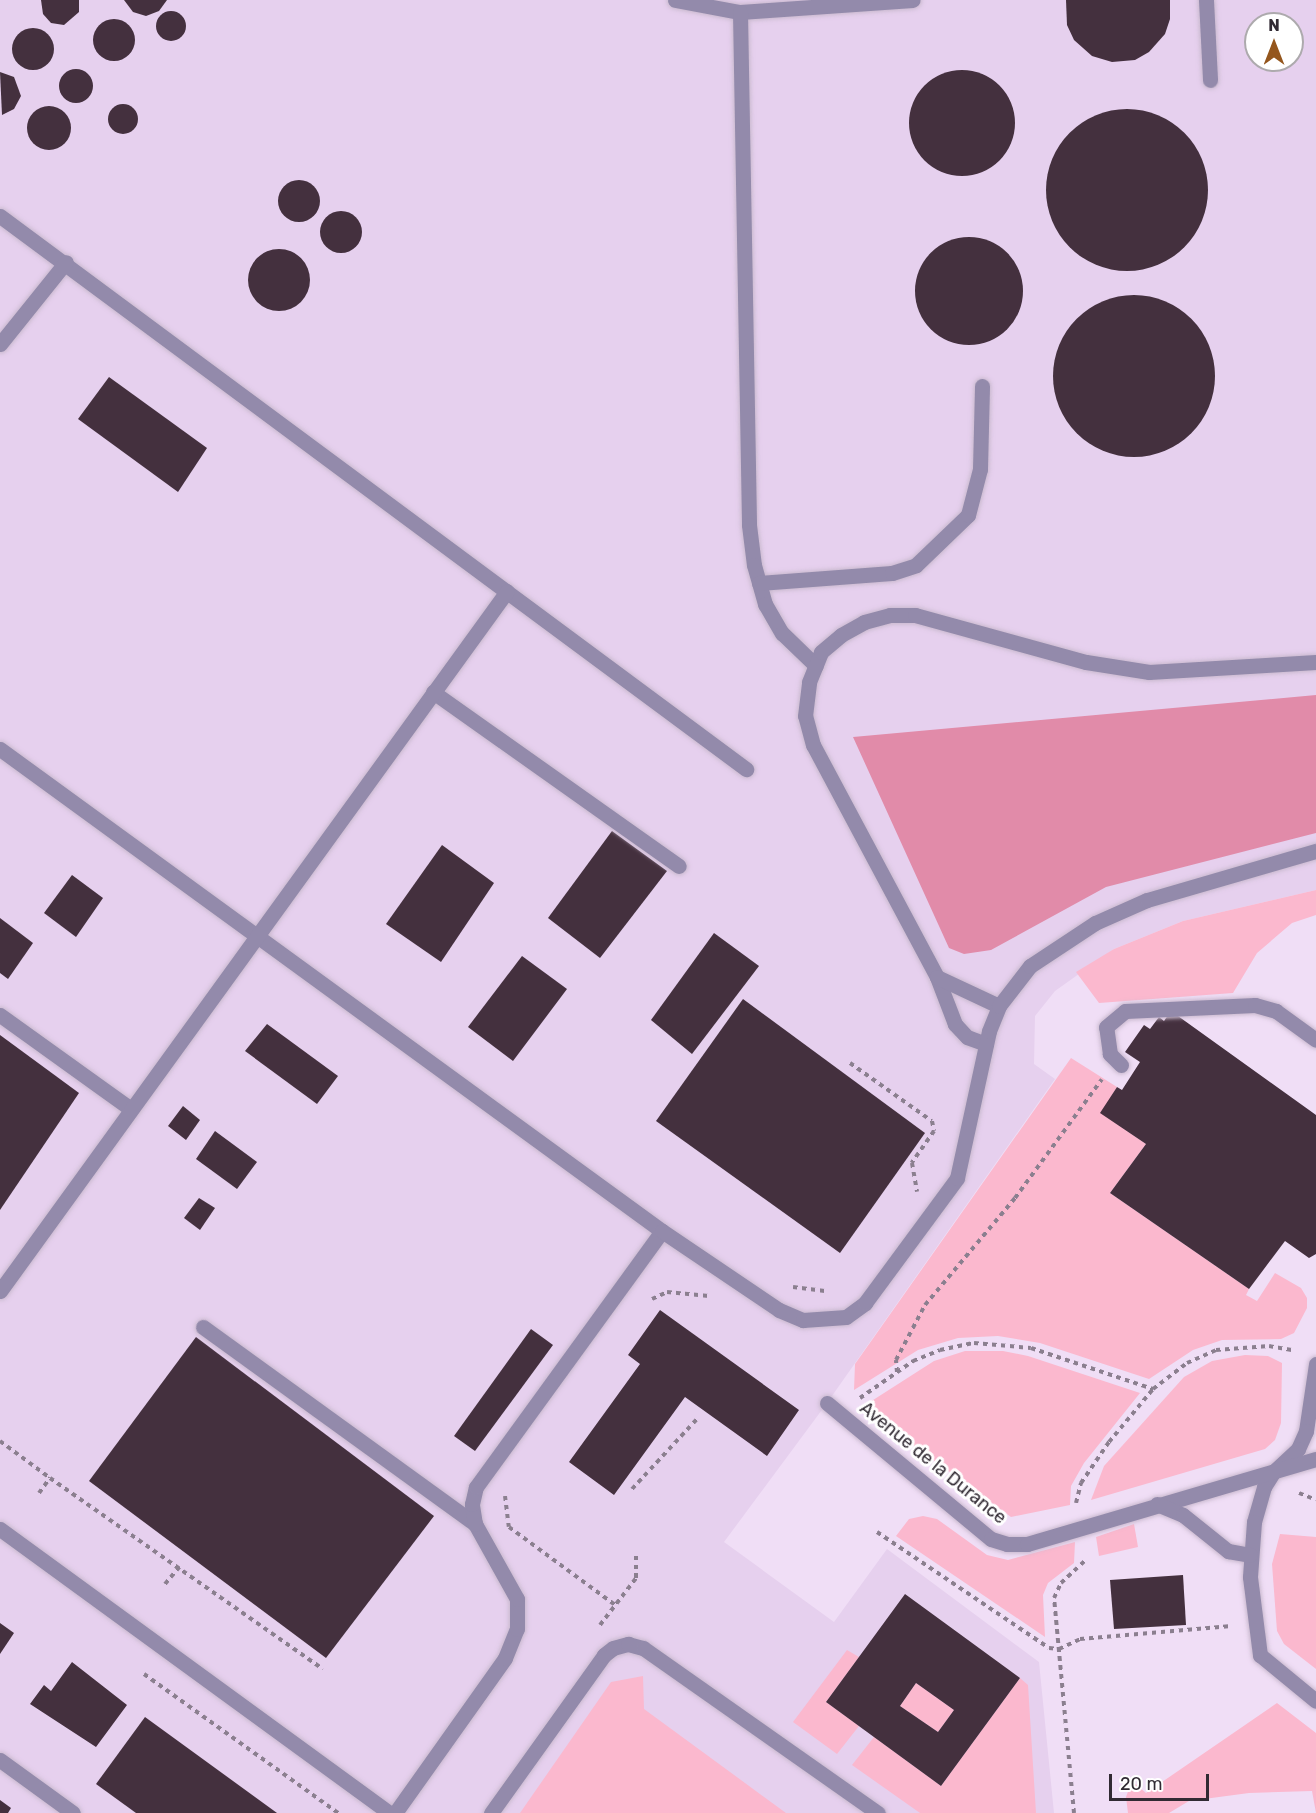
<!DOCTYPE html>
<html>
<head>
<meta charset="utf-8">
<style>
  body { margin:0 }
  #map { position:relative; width:1316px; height:1813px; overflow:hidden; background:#f0def6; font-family:Rubik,sans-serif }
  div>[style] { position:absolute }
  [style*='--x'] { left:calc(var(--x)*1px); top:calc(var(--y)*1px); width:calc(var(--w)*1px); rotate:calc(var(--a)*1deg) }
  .built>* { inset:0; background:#e6d0ee }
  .green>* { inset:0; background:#fbb8ce }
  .forest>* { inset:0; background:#e18ba9 }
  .building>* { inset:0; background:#44303e }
  .round { border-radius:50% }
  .path>* { height:4px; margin-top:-2px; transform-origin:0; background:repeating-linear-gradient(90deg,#8b7f8f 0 4.5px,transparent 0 9px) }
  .roads { filter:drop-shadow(0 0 2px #cabacf) drop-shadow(0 0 2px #cabacf) }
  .minor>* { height:15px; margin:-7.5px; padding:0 7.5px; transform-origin:7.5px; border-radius:7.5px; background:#938aab }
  span { translate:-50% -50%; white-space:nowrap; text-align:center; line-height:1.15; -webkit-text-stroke:6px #fff; paint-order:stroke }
  .street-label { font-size:18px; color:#312a33 }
  .north { position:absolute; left:1244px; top:12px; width:60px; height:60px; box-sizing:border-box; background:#fff; border:2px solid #adaaad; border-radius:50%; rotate:0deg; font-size:16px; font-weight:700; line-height:24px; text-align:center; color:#312a33 }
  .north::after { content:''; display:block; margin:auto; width:21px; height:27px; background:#94561d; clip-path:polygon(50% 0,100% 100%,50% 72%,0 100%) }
  .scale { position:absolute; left:1109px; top:1774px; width:100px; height:27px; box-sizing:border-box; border:3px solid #312a33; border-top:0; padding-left:8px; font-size:18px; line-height:21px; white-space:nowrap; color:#312a33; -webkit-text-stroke:4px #fff; paint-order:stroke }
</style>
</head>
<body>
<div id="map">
  <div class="built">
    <div style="clip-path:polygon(evenodd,0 0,1316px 0,1316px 890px,1183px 921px,1114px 949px,1055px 991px,1035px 1016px,1034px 1064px,1055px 1079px,827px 1403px,724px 1542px,834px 1622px,887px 1549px,1039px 1662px,1054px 1813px,0 1813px,0 0,1256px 24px,1292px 24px,1292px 60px,1256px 60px,1256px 24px)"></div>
  </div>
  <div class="green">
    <div style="clip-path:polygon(1316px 890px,1316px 915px,1292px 923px,1257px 953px,1233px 993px,1099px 1003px,1076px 972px,1114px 949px,1183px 921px)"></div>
    <div style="clip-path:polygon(1071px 1058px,1117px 1087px,1101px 1113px,1146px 1144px,1110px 1193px,1249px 1289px,1246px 1295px,1257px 1301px,1275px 1273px,1301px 1288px,1307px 1298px,1307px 1308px,1294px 1333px,1281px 1339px,1222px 1340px,1193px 1350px,1149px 1379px,1040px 1343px,998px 1336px,958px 1338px,918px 1350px,854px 1390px,855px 1364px)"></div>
    <div style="clip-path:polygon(965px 1351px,1003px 1351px,1028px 1356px,1140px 1393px,1084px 1463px,1071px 1486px,1070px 1505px,1011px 1517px,880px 1421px,870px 1402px,934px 1361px)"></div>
    <div style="clip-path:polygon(1245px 1355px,1268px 1356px,1282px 1363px,1281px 1423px,1275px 1440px,1265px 1449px,1091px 1500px,1104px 1466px,1184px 1377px,1212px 1361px)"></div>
    <div style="clip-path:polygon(923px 1516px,937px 1519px,987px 1555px,1008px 1560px,1075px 1542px,1074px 1563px,1048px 1583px,1043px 1595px,1045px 1637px,896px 1536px,909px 1519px)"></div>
    <div style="clip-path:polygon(1134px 1524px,1138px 1547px,1099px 1556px,1096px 1537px)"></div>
    <div style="clip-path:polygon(1280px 1534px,1316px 1537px,1316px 1669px,1284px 1644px,1277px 1631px,1272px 1564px)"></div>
    <div style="clip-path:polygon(847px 1650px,859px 1657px,826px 1702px,859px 1726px,837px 1754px,793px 1722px)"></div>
    <div style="clip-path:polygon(643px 1676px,644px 1709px,786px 1813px,520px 1813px,611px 1682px)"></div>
    <div style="clip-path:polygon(1020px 1678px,1028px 1685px,1036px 1813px,920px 1813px,852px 1765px,874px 1737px,941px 1786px)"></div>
    <div style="clip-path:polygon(916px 1683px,954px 1710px,938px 1732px,900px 1706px)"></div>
    <div style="clip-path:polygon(1277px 1703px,1316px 1733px,1316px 1813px,1312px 1791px,1249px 1793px,1189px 1801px,1169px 1813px,1128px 1813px,1126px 1797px,1132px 1781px,1146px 1793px)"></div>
  </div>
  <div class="forest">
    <div style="clip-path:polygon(1316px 695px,1316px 833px,1106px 887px,991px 950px,964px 954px,949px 948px,853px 737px)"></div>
  </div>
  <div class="building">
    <div style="clip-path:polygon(41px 0,79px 0,79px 12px,64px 25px,51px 23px,43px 14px)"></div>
    <div style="clip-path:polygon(124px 0,167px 0,159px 11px,146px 16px,133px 12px)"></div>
    <div style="clip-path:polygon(1066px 0,1170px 0,1170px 19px,1165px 34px,1149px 52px,1135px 60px,1112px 62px,1092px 56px,1074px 40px,1067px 25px)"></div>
    <div class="round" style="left:156px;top:11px;width:30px;height:30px"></div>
    <div class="round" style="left:93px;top:19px;width:42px;height:42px"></div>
    <div class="round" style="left:12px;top:28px;width:42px;height:42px"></div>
    <div class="round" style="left:59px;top:69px;width:34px;height:34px"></div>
    <div class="round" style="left:909px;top:70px;width:106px;height:106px"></div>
    <div style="clip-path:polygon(0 72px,14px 77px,21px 96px,14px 109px,2px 115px)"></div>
    <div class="round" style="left:108px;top:104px;width:30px;height:30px"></div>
    <div class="round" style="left:27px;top:106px;width:44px;height:44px"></div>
    <div class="round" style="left:1046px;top:109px;width:162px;height:162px"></div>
    <div class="round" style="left:278px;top:180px;width:42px;height:42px"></div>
    <div class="round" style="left:320px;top:211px;width:42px;height:42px"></div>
    <div class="round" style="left:915px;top:237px;width:108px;height:108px"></div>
    <div class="round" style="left:248px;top:249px;width:62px;height:62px"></div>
    <div class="round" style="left:1053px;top:295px;width:162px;height:162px"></div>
    <div style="clip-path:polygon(109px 377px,207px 448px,178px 492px,78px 419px)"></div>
    <div style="clip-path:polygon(612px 831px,667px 871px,600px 958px,548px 918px)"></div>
    <div style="clip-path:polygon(442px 845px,494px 883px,441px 962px,386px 924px)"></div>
    <div style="clip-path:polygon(72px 875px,103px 898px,76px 937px,44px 913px)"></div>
    <div style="clip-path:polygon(0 918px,33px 943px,8px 979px,0 973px)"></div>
    <div style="clip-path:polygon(714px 933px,759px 966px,692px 1054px,651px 1020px)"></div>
    <div style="clip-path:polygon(522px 956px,567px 989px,513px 1061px,468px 1027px)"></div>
    <div style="clip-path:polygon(743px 999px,925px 1133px,840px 1253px,656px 1121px)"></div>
    <div style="clip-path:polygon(1171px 1011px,1316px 1115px,1316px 1254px,1309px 1258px,1285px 1241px,1249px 1289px,1110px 1193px,1146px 1144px,1100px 1113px,1117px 1087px,1122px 1090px,1140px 1062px,1125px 1052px,1144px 1025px,1150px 1029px,1159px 1017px,1164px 1021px)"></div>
    <div style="clip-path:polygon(267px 1024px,338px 1076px,317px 1104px,245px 1051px)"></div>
    <div style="clip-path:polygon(0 1035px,79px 1093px,0 1210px)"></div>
    <div style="clip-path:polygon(183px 1106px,200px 1120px,186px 1140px,168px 1126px)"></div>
    <div style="clip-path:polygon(215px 1131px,257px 1162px,237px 1189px,196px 1159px)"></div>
    <div style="clip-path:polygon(199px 1198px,215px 1208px,200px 1230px,184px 1218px)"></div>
    <div style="clip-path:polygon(660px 1310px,799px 1410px,767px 1456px,685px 1397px,614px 1495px,569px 1462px,640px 1364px,628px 1355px)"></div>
    <div style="clip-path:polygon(531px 1329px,553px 1345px,475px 1451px,454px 1436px)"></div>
    <div style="clip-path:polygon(196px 1337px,434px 1516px,326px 1658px,89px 1481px)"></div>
    <div style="clip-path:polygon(1183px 1575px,1186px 1625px,1114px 1629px,1110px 1580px)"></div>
    <div style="clip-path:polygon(evenodd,905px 1594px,1020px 1678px,941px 1786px,826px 1702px,905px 1594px,916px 1683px,954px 1710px,938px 1732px,900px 1706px,916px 1683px)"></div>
    <div style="clip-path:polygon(0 1623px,14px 1633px,0 1654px)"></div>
    <div style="clip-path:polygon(72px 1662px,127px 1705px,96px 1747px,30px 1704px,44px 1685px,51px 1691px)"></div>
    <div style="clip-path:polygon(145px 1717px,277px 1813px,136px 1813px,96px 1784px)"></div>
    <div style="clip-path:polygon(0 1800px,11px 1808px,8px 1813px,0 1813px)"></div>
  </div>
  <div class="path">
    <div style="--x:850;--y:1063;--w:100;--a:35.3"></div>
    <div style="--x:932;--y:1121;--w:10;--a:79"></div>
    <div style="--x:934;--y:1131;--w:39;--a:125"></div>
    <div style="--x:912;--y:1163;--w:29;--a:80"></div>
    <div style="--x:793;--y:1287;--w:34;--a:7"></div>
    <div style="--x:652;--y:1299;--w:17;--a:-25"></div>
    <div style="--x:667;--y:1292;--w:42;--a:5.4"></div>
    <div style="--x:897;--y:1372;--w:12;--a:-95"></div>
    <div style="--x:896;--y:1360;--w:62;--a:-62.2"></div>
    <div style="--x:925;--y:1305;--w:140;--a:-49.9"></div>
    <div style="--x:1015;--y:1198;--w:147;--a:-53.8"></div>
    <div style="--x:860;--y:1398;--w:65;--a:-34.9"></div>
    <div style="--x:913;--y:1361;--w:29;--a:-22"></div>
    <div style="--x:940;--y:1350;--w:35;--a:-12"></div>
    <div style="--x:974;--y:1343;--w:57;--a:5"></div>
    <div style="--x:1031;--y:1348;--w:129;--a:18.6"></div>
    <div style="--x:0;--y:1441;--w:62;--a:36.5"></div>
    <div style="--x:632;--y:1489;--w:98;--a:-47.1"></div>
    <div style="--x:39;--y:1493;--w:19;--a:-54"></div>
    <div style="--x:50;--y:1478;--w:333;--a:35"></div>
    <div style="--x:1299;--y:1493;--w:18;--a:22"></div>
    <div style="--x:505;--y:1496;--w:31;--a:83"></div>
    <div style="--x:509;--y:1527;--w:132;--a:36.3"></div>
    <div style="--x:1076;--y:1503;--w:21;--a:-76"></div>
    <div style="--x:1081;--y:1483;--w:50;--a:-55.7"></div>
    <div style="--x:1109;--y:1442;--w:69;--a:-50.3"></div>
    <div style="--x:1153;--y:1389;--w:43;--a:-37.4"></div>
    <div style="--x:1187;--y:1363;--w:32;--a:-24"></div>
    <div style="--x:1216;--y:1350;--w:53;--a:-4.3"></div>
    <div style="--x:1269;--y:1346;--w:23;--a:10"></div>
    <div style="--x:877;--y:1532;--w:207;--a:34"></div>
    <div style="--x:1049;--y:1648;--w:10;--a:6"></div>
    <div style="--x:1059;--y:1649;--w:23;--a:-25"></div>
    <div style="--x:1080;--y:1639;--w:152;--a:-4.9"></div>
    <div style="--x:165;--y:1584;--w:23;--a:-50"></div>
    <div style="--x:600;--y:1625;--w:59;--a:-52.5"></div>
    <div style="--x:636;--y:1578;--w:24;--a:-90"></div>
    <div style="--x:144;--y:1674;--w:239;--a:35.6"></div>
    <div style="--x:1074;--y:1813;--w:216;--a:-95.3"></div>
    <div style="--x:1054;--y:1598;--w:17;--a:-65"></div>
    <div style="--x:1061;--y:1583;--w:35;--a:-43"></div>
  </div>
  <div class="roads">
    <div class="minor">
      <div style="--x:675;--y:0;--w:66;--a:10.5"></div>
      <div style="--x:740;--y:12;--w:173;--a:-4"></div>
      <div style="--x:1206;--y:0;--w:80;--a:87.1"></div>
      <div style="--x:740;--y:12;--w:513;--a:88.99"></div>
      <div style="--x:749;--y:525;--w:40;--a:82.9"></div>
      <div style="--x:754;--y:565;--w:41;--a:74.2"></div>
      <div style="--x:765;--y:604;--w:34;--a:60"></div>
      <div style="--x:782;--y:633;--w:47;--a:44.1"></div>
      <div style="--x:0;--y:216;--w:929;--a:36.55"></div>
      <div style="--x:0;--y:344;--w:105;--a:-51.2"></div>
      <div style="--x:759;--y:583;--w:133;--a:-4.3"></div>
      <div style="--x:892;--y:573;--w:25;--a:-18"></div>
      <div style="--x:916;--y:565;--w:72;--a:-43.9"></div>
      <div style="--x:968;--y:515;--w:48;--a:-75.4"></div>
      <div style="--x:980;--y:469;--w:83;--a:-88.6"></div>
      <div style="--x:433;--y:692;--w:301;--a:35.3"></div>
      <div style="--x:0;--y:749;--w:819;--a:36.06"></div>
      <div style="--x:937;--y:977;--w:263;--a:-118.1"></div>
      <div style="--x:813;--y:745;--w:30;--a:-105"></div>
      <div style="--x:805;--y:716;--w:34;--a:-83"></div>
      <div style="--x:809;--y:682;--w:32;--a:-68"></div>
      <div style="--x:821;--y:652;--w:26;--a:-40"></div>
      <div style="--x:841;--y:635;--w:26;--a:-29"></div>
      <div style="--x:864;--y:622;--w:27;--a:-15"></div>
      <div style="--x:890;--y:615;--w:25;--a:0"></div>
      <div style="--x:915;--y:615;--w:177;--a:15.4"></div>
      <div style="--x:1086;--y:662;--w:64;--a:9"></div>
      <div style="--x:1149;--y:672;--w:167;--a:-3.4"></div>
      <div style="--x:0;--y:1015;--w:161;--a:35.7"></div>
      <div style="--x:986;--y:1044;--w:20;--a:-160"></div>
      <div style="--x:967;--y:1037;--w:18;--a:-133"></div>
      <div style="--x:955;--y:1024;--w:50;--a:-111"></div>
      <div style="--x:937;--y:977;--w:68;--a:25.1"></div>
      <div style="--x:1121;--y:1065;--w:16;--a:-135"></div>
      <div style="--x:1110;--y:1054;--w:27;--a:-98"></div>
      <div style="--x:1106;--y:1027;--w:25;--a:-40"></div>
      <div style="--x:1125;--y:1011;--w:130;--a:-2.6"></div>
      <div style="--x:1255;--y:1005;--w:22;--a:16"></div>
      <div style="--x:1276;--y:1011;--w:49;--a:35.9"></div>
      <div style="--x:0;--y:1291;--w:864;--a:-54.08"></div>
      <div style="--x:203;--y:1327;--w:336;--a:35.9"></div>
      <div style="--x:1316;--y:1364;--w:68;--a:98.5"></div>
      <div style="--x:1306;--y:1431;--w:20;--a:114"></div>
      <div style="--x:1298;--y:1449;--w:33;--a:137"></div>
      <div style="--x:1274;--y:1471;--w:19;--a:122"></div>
      <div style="--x:1264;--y:1487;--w:36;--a:106"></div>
      <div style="--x:1254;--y:1522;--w:55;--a:94.2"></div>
      <div style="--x:1250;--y:1577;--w:79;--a:82.7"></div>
      <div style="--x:1260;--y:1655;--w:72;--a:39.4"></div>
      <div style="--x:827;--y:1403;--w:213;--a:39.7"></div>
      <div style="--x:991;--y:1539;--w:17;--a:17"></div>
      <div style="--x:1007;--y:1544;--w:20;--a:0"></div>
      <div style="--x:1027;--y:1544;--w:301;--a:-16.4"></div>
      <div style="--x:1157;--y:1504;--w:28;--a:23"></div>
      <div style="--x:1183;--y:1515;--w:58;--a:38.7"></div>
      <div style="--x:1228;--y:1551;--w:22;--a:10"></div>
      <div style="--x:0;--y:1529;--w:482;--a:36.1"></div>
      <div style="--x:0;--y:1760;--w:90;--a:36"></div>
      <div style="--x:395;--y:1813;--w:190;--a:-54.6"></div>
      <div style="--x:505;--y:1658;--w:31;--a:-68"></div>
      <div style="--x:517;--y:1629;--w:30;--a:-90"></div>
      <div style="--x:517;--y:1599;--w:86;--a:-119.2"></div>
      <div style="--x:475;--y:1524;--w:20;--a:-99"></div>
      <div style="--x:472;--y:1504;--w:17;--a:-77"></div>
      <div style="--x:476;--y:1487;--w:316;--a:-54"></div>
      <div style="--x:662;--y:1231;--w:141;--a:34"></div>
      <div style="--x:779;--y:1310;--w:26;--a:23"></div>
      <div style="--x:803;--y:1320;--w:43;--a:-4"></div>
      <div style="--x:846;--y:1317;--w:24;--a:-36"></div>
      <div style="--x:865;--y:1303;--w:155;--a:-53.6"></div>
      <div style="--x:957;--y:1178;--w:150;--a:-77.7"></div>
      <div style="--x:989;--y:1031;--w:27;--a:-68"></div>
      <div style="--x:999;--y:1006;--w:51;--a:-52.2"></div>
      <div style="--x:1030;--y:966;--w:78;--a:-33.5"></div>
      <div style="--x:1095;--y:923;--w:57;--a:-23.9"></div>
      <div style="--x:1147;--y:900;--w:176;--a:-16.2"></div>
      <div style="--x:491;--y:1813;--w:194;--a:-54.4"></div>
      <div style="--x:604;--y:1655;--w:11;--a:-38"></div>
      <div style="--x:613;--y:1648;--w:16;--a:-15"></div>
      <div style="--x:628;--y:1644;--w:16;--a:15"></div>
      <div style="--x:643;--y:1648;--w:287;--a:35.1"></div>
    </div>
  </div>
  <div class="street-label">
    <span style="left:933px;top:1463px;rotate:39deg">Avenue de la Durance</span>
  </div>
  <div class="north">N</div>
  <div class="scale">20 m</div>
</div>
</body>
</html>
